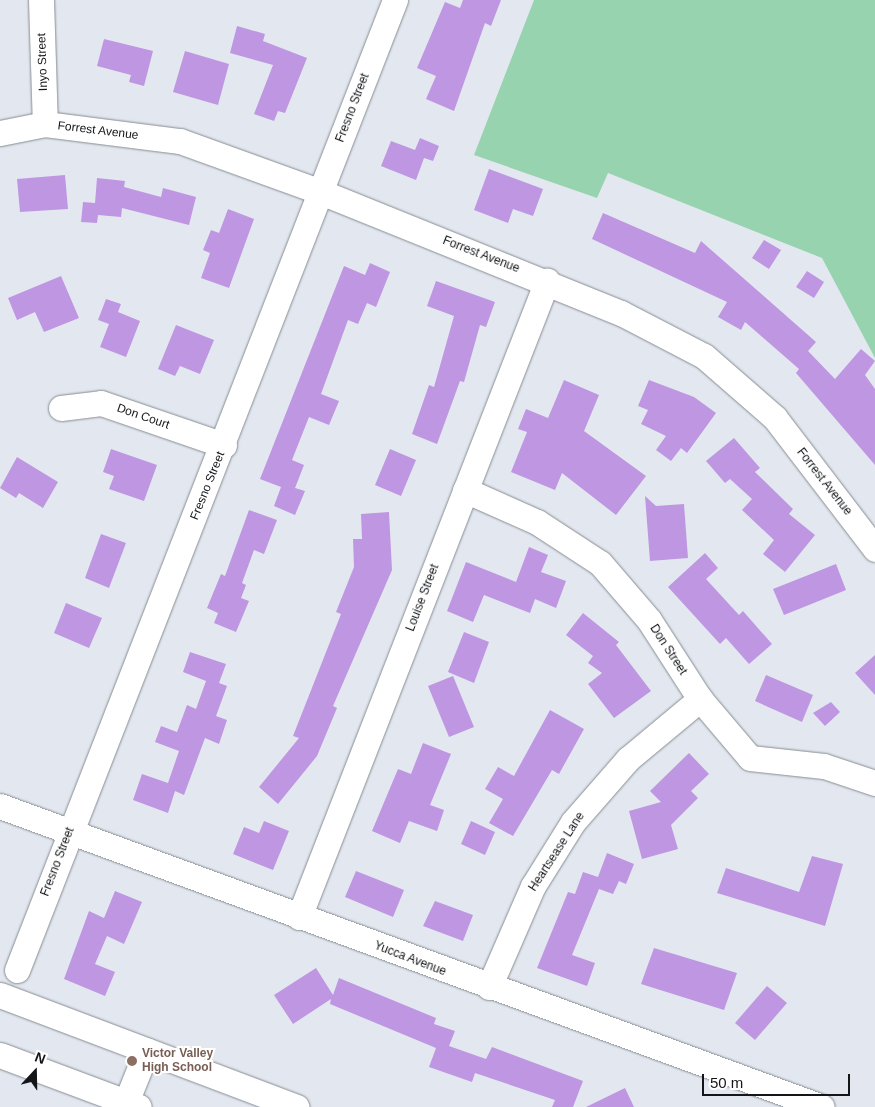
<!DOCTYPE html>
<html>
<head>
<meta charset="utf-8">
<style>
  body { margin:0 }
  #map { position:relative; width:875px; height:1107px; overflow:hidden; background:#e3e8f0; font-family:Helvetica,sans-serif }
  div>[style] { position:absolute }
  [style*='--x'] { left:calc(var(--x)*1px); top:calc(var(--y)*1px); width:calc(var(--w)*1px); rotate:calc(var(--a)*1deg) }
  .green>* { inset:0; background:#97d3af }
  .building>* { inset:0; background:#bf96e1 }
  .roads { filter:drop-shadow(0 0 1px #878c93) drop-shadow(0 0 1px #878c93) }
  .minor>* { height:25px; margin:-12.5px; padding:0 12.5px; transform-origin:12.5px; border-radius:12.5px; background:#fff }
  .dots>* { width:14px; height:14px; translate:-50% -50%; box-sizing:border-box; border:2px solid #fff; border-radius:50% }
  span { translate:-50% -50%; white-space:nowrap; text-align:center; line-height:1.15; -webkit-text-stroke:4px #fff; paint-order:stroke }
  .street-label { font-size:12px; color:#131518 }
  .education-label { font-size:12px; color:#785e54; font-weight:700 }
  .left { translate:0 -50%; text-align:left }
  .north { position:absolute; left:10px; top:1047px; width:50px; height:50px; -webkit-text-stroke:4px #fff; paint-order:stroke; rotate:21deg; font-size:14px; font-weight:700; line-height:20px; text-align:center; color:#131518 }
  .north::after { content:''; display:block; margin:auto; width:18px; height:22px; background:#131518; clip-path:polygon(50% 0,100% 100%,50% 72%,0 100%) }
  .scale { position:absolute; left:702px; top:1074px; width:148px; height:22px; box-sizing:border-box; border:2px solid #131518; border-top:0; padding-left:6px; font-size:15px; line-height:18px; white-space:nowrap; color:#131518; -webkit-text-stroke:4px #fff; paint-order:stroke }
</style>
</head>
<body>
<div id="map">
  <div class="green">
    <div style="clip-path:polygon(534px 0,875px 0,875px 358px,822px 258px,608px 173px,597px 198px,474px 155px)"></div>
  </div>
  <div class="building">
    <div style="clip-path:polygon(463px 0,501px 0,491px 26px,485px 23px,454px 111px,426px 99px,436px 76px,417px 68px,445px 2px,460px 8px)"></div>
    <div style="clip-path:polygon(237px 26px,265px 34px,263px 41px,307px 58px,285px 113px,278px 111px,274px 121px,254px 114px,273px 65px,230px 53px)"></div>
    <div style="clip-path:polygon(104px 39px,153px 51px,144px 86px,129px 82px,131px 75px,97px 66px)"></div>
    <div style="clip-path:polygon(185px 51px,229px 64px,218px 105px,173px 92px)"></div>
    <div style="clip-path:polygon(420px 138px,439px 146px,433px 161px,424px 158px,416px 180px,381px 166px,391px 141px,415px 150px)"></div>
    <div style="clip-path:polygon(489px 169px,543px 189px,533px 216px,513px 209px,508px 223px,474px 210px)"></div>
    <div style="clip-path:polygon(65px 175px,68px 209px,20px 212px,17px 179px)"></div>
    <div style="clip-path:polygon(97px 178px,125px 181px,124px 187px,161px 197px,163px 188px,196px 197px,189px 225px,122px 208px,121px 217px,98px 215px,97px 223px,81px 222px,83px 202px,95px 203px)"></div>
    <div style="clip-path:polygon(228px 209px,254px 219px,229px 288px,201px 278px,210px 253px,203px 250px,211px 230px,219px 233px)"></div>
    <div style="clip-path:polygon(603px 213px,695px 253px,701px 241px,816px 342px,808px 351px,835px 379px,861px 349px,875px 361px,865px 375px,875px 389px,875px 465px,796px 373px,799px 369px,745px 322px,741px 330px,718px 317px,727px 302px,592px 239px)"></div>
    <div style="clip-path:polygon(764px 240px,781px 250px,769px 269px,752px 258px)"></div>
    <div style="clip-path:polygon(370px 263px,390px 272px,376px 307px,367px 303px,358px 324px,348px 320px,321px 394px,339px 401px,329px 425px,309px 417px,292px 460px,304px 465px,295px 488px,305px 491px,295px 515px,274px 506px,281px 487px,260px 479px,344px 266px,365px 275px)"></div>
    <div style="clip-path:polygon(807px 271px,824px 282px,814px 298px,796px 287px)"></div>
    <div style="clip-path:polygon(61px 276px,79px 318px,44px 332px,35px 312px,17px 320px,8px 298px)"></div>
    <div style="clip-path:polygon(436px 281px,495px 302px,486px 327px,480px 325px,464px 382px,460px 381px,437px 444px,412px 434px,429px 385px,434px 387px,454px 316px,427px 306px)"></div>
    <div style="clip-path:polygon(106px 299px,121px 304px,118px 312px,140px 321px,126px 357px,100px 347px,109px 324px,98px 320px)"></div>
    <div style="clip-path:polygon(176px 325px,214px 340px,200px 374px,180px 366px,175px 376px,158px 369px)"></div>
    <div style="clip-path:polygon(564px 380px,599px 395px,584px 431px,646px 476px,616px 515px,562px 473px,555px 490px,511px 472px,527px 432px,518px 429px,526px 409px,548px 418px)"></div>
    <div style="clip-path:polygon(649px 380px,694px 397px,716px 413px,687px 453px,681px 448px,671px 461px,656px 450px,666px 436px,641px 424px,648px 410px,638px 406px)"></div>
    <div style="clip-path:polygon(734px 438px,760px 468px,755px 472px,793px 509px,789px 514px,815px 535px,785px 572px,763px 554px,774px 540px,742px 510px,752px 499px,730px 479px,725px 483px,706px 461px)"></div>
    <div style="clip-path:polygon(111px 449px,157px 465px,144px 501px,109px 489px,114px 476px,103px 472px)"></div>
    <div style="clip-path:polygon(390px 449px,416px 460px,401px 496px,375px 485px)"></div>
    <div style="clip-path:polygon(17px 457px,58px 482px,43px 508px,19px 493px,16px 498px,0 488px)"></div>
    <div style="clip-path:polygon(645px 496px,656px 506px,684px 504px,688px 558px,650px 561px)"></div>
    <div style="clip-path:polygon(249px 510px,277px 520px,264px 554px,254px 550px,242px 583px,246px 585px,241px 598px,249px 601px,236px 632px,214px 623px,218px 613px,207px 608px,221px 574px,225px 576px)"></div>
    <div style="clip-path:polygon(389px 512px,392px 570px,333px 706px,337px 708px,317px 756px,278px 804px,259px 787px,299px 738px,293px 736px,341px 614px,336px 612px,354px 567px,353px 539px,362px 539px,361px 514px)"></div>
    <div style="clip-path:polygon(101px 534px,126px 543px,109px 588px,85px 578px)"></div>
    <div style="clip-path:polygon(529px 547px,548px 555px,541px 572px,566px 581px,556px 608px,535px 599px,530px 613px,484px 595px,473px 622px,447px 611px,466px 562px,516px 582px)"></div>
    <div style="clip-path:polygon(705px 553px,718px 568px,706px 579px,739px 615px,743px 611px,772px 644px,749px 664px,726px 638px,720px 644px,668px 587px)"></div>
    <div style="clip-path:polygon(836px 564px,846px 590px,784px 615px,773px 589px)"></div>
    <div style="clip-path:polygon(66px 603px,102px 618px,89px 648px,54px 633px)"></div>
    <div style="clip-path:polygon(583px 613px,619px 642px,616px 645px,651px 691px,614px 718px,588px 684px,602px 673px,588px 663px,593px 656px,566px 635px)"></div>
    <div style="clip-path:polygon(464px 632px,489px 642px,474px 683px,448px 672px)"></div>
    <div style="clip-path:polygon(190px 652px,226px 664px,219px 683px,227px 686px,216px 716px,227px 720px,219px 744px,205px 738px,184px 795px,175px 791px,168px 813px,133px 800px,142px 774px,168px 783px,179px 751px,155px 742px,161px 726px,177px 732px,187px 705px,196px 709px,206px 681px,183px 672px)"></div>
    <div style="clip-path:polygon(875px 655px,875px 695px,855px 673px)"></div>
    <div style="clip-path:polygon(766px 675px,813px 695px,802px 722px,755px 701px)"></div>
    <div style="clip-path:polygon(453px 676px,474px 727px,449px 737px,428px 686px)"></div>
    <div style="clip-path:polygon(831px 702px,840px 712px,825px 726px,813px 713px)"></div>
    <div style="clip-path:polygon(550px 710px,584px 729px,559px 774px,552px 770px,513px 836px,489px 823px,503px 799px,485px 789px,498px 767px,514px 776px)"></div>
    <div style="clip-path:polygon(423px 743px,451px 754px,430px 805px,444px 810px,437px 831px,409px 821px,400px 843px,372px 831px,398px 769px,411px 774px)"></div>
    <div style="clip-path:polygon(689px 753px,709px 774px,691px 791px,698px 798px,671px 825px,678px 849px,642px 859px,629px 811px,661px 802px,650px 791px)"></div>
    <div style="clip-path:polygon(264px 821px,289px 831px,273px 870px,233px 854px,244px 827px,259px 833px)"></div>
    <div style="clip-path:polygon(471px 821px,495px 832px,485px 855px,461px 844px)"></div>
    <div style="clip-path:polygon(607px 853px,634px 864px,626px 884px,619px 881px,613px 894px,599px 889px,572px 955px,595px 963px,587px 986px,537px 968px,568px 892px,575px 894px,583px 872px,598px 877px)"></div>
    <div style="clip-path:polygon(812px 856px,843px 864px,825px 926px,717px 893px,726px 868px,799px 892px)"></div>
    <div style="clip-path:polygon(356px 871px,404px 890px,393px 917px,345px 897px)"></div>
    <div style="clip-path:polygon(115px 891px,142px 902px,124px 944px,107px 936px,95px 964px,115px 972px,105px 996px,64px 979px,89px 911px,104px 918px)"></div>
    <div style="clip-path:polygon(435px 901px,473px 915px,463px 941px,423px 926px)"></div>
    <div style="clip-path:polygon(654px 948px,737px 973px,724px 1010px,641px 984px)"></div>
    <div style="clip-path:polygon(316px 968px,333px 995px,339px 978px,436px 1018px,434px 1024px,455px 1031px,449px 1046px,486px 1059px,492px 1047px,583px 1081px,573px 1107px,552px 1107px,555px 1100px,475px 1073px,472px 1082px,429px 1067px,436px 1048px,330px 1004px,331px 999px,293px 1024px,274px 995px)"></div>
    <div style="clip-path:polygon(767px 986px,787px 1003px,755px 1040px,735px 1023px)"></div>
    <div style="clip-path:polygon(625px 1088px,634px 1107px,586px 1107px)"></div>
  </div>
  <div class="roads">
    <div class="minor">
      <div style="--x:41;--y:0;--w:124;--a:88.2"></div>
      <div style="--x:0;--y:133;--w:46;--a:-11.3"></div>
      <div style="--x:45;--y:124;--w:136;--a:7.2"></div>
      <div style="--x:180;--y:141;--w:150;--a:19.9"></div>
      <div style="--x:321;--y:192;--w:323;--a:22"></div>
      <div style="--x:621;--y:313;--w:93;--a:27.4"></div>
      <div style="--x:704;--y:356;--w:94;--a:41.1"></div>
      <div style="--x:775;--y:418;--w:165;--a:52.6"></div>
      <div style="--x:61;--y:408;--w:40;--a:-7.1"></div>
      <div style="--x:101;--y:403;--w:130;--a:18.9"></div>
      <div style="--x:465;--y:490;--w:79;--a:24"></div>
      <div style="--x:537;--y:522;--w:75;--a:33.1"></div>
      <div style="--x:600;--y:563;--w:75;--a:49.3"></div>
      <div style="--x:649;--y:620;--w:94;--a:57.2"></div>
      <div style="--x:700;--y:699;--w:77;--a:49.7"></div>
      <div style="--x:750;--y:758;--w:74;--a:6.2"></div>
      <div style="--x:824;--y:766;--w:54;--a:18.4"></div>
      <div style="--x:0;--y:806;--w:875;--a:20.11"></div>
      <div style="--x:299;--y:917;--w:683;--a:-68.7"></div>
      <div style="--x:17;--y:970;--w:1041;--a:-68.71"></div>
      <div style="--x:489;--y:987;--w:110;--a:-66.5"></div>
      <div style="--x:533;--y:886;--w:75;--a:-58"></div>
      <div style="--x:573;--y:822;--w:84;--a:-48.9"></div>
      <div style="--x:628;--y:759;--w:94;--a:-39.8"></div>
      <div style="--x:0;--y:995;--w:317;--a:20.7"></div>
      <div style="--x:0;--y:1055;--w:148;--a:20.5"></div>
      <div style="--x:124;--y:1107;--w:61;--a:-68"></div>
    </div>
  </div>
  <div class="dots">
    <div style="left:132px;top:1061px;background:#8d6e63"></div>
  </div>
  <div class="street-label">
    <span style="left:43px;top:62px;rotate:-92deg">Inyo Street</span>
    <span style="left:353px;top:108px;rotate:-69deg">Fresno Street</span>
    <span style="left:98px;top:131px;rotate:7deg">Forrest Avenue</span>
    <span style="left:481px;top:255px;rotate:21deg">Forrest Avenue</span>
    <span style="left:143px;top:417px;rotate:19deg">Don Court</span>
    <span style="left:824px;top:482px;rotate:52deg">Forrest Avenue</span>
    <span style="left:208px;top:486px;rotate:-68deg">Fresno Street</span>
    <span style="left:423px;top:598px;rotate:-69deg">Louise Street</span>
    <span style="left:668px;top:650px;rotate:57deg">Don Street</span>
    <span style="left:557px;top:852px;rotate:-57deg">Heartsease Lane</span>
    <span style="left:58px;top:862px;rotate:-69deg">Fresno Street</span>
    <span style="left:410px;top:959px;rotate:21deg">Yucca Avenue</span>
  </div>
  <div class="education-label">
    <span class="left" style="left:142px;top:1061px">Victor Valley<br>High School</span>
  </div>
  <div class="north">N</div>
  <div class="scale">50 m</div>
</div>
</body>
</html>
